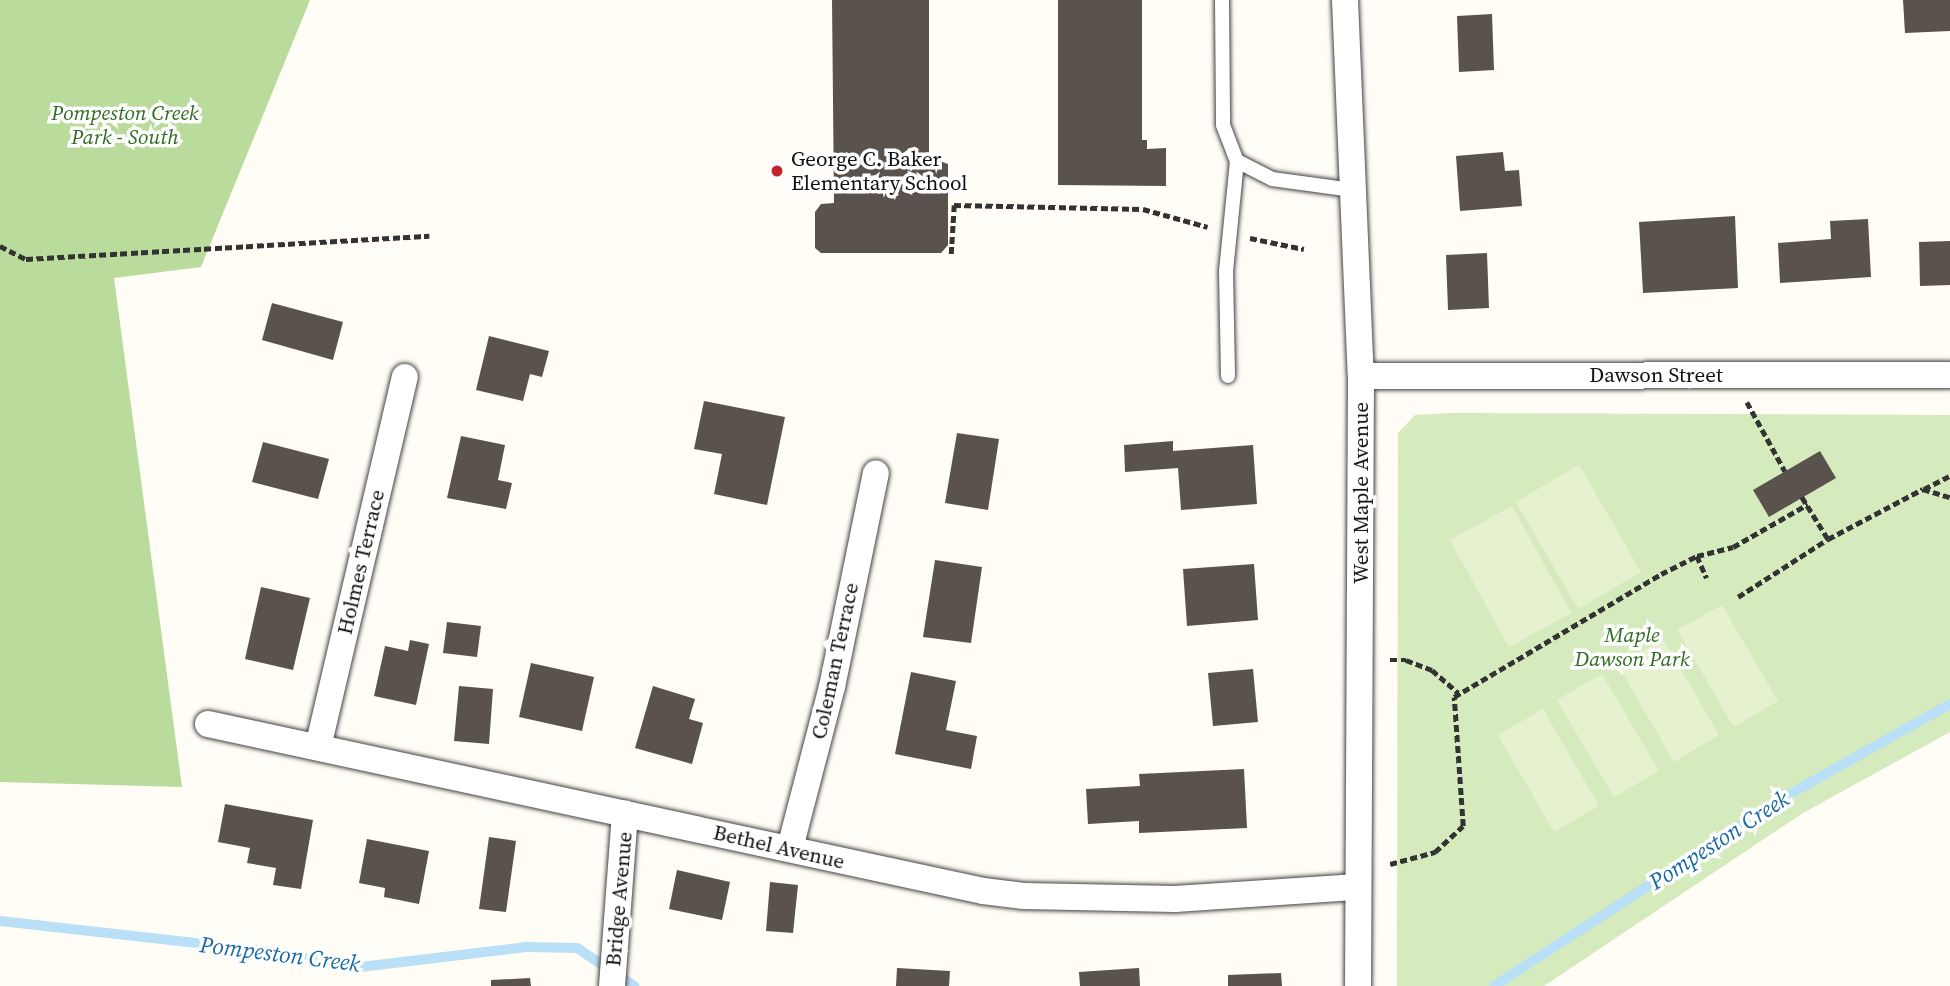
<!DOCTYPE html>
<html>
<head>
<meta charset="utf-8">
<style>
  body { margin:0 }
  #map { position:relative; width:1950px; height:986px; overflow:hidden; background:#fffdf5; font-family:"Source Serif 4",serif }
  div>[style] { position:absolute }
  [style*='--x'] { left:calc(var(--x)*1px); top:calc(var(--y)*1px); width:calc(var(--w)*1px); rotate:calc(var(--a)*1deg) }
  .green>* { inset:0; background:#d5ebbd }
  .forest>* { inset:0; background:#b9dc9c }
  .pitch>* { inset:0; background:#e6f2cf }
  .stream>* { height:10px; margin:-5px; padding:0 5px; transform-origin:5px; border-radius:5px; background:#b9e0f7 }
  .building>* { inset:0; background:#5a524d }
  .path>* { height:4.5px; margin-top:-2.25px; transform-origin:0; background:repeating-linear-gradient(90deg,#333 0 7px,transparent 0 10.5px) }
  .roads { filter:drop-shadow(0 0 2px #444) drop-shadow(0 0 2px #444) }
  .lane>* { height:14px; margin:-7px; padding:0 7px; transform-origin:7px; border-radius:7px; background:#fff }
  .street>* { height:26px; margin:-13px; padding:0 13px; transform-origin:13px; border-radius:13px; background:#fff }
  .dots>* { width:19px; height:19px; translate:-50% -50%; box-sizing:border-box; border:4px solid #fff; border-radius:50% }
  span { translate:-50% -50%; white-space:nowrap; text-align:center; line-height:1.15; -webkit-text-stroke:7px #fff; paint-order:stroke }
  .park-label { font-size:21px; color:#2f6b1f; font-style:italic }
  .poi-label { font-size:21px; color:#111 }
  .left { translate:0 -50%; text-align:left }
  .street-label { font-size:21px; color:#111 }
  .water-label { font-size:23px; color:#1768a6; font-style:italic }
</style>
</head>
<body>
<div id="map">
  <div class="green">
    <div style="clip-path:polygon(1452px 413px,1950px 415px,1950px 732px,1803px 813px,1544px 986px,1397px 986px,1398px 433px,1415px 415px)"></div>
  </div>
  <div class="forest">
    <div style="clip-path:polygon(0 0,310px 0,201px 267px,114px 278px,182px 787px,0 782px)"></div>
  </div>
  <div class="pitch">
    <div style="clip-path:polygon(1579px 465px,1641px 572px,1578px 609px,1516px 502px)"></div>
    <div style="clip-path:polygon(1512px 506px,1571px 613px,1509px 647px,1450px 540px)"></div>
    <div style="clip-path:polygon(1722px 605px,1778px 701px,1734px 727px,1677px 630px)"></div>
    <div style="clip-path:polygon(1663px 639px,1719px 735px,1674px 762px,1618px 665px)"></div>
    <div style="clip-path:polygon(1602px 674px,1659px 771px,1614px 797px,1557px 700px)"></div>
    <div style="clip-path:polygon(1543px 709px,1599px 806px,1554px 832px,1498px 735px)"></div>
  </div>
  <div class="stream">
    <div style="--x:0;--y:921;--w:250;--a:6.4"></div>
    <div style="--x:248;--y:949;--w:114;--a:9.1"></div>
    <div style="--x:361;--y:967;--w:166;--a:-6.9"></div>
    <div style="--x:526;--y:947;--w:51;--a:1.1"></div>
    <div style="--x:577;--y:948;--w:69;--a:33.7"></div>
    <div style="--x:1494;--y:986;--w:351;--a:-33"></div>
    <div style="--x:1788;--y:795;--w:186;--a:-29.3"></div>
  </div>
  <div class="building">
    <div style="clip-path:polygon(832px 0,929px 0,929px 157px,948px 164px,948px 245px,941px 253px,821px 253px,815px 248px,815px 212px,821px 204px,834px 203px)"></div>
    <div style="clip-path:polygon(1058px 0,1142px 0,1142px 140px,1147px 140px,1147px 149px,1166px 148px,1166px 186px,1058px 185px)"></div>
    <div style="clip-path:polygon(1903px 0,1950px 0,1950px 31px,1905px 33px)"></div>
    <div style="clip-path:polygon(1492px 14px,1494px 70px,1459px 72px,1457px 16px)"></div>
    <div style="clip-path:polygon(1503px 152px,1505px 171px,1519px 170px,1522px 206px,1460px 211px,1456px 156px)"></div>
    <div style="clip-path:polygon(1735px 216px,1738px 288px,1643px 293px,1639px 222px)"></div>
    <div style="clip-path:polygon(1868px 219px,1871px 277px,1780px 283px,1778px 243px,1831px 239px,1830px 221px)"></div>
    <div style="clip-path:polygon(1950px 241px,1950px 285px,1920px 286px,1919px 242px)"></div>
    <div style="clip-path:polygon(1487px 253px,1489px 308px,1448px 310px,1446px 255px)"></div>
    <div style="clip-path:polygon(272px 303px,343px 322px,333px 360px,262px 340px)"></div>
    <div style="clip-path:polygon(489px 336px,549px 351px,542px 377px,530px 374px,523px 401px,476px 390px)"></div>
    <div style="clip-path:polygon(704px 401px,785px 417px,767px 505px,714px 494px,722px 454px,694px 449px)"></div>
    <div style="clip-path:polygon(957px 433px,999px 439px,988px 510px,945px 503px)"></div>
    <div style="clip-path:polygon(461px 436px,505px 445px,498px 480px,512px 483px,506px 509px,447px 498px)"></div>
    <div style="clip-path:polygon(1173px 441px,1173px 451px,1253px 445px,1257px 504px,1181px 510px,1178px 468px,1125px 472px,1124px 445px)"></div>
    <div style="clip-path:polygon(263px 442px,329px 459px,318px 499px,252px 482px)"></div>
    <div style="clip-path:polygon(1820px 451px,1836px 478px,1769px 517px,1753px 490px)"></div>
    <div style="clip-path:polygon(935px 560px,982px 567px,971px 643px,923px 637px)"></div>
    <div style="clip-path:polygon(1254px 564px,1258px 620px,1187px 626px,1183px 569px)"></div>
    <div style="clip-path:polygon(261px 587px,310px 598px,293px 670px,245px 659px)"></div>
    <div style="clip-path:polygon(447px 622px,481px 626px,477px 657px,443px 653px)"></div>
    <div style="clip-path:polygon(410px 640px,429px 644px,416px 705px,374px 696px,385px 646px,408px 651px)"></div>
    <div style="clip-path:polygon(531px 663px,594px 677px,582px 731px,519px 717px)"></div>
    <div style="clip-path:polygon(1253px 669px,1258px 722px,1213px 726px,1208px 673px)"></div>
    <div style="clip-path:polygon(911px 672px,956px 681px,946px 730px,977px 736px,971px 769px,895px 754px)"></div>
    <div style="clip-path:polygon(459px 686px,493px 689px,489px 744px,454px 741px)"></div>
    <div style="clip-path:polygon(653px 686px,695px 699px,689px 719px,703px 723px,692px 764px,635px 748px)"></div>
    <div style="clip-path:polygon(1244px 769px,1247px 828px,1139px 833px,1139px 821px,1088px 824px,1086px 789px,1140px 786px,1139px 774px)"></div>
    <div style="clip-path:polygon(225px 804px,313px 820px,301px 889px,273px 885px,276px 868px,247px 863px,250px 848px,218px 842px)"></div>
    <div style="clip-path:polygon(489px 837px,516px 841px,506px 912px,479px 909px)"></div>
    <div style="clip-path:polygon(367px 839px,429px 851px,419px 904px,384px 897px,385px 888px,359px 883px)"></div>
    <div style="clip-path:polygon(677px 870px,730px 882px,722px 920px,669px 909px)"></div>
    <div style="clip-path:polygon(770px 882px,798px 885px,793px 933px,766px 931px)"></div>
    <div style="clip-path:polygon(897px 968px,950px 971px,949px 986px,896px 986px)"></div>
    <div style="clip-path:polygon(1139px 968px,1140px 986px,1080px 986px,1079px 972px)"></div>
    <div style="clip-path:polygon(1281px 973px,1282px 986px,1228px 986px,1228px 975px)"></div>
    <div style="clip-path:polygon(530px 978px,531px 986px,491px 986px,491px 980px)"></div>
  </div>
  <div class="path">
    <div style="--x:1250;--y:238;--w:55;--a:11.5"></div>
    <div style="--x:0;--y:246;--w:29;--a:27"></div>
    <div style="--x:26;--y:259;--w:404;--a:-3.3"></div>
    <div style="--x:951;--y:254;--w:49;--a:-86.5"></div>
    <div style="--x:954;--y:205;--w:189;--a:1.2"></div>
    <div style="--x:1143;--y:209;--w:67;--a:15.5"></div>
    <div style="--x:1747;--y:402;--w:79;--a:61.2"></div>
    <div style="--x:1924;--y:489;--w:29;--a:-27"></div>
    <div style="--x:1802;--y:497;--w:49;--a:58.2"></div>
    <div style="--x:1828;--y:539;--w:107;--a:-27.8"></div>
    <div style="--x:1923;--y:489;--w:28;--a:17"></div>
    <div style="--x:1697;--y:556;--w:24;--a:66"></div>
    <div style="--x:1738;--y:597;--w:107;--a:-32.8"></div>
    <div style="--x:1390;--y:660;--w:16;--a:0"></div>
    <div style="--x:1406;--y:660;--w:28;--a:21"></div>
    <div style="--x:1432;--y:670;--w:35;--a:41"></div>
    <div style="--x:1390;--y:864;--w:47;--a:-14.9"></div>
    <div style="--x:1435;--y:852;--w:38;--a:-43"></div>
    <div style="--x:1463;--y:826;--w:129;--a:-94"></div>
    <div style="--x:1454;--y:697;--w:241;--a:-30.7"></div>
    <div style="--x:1661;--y:574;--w:40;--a:-26.6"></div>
    <div style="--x:1697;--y:556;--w:37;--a:-14"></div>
    <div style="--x:1733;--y:547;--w:86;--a:-29.8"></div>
  </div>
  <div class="roads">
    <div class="lane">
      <div style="--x:1222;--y:0;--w:125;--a:89.5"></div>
      <div style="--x:1223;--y:125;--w:39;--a:69"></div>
      <div style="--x:1237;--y:161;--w:111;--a:95.7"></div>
      <div style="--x:1226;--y:271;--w:105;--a:88.9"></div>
      <div style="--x:1237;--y:161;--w:39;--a:27"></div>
      <div style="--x:1272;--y:179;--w:81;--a:7.8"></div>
    </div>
    <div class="street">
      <div style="--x:1345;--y:0;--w:376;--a:87.6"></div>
      <div style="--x:1361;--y:376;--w:610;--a:90.28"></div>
      <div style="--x:1361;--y:376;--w:589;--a:-0.1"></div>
      <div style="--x:208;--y:724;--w:793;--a:12.16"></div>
      <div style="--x:983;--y:891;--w:41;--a:7"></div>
      <div style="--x:1024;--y:896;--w:151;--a:1.1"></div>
      <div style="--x:1175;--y:899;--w:183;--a:-3.8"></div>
      <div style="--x:318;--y:747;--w:380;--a:-76.8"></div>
      <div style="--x:790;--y:848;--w:166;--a:-75.4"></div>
      <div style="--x:832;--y:687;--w:218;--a:-78.4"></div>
      <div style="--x:612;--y:986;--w:173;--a:-85.7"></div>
    </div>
  </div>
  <div class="dots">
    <div style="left:777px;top:171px;background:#c4262e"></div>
  </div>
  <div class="park-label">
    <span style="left:125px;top:125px">Pompeston Creek<br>Park - South</span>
    <span style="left:1632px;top:647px">Maple<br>Dawson Park</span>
  </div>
  <div class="poi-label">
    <span class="left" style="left:791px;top:171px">George C. Baker<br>Elementary School</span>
  </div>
  <div class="street-label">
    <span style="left:1656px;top:375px">Dawson Street</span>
    <span style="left:1361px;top:493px;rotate:-90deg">West Maple Avenue</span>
    <span style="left:361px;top:562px;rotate:-77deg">Holmes Terrace</span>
    <span style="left:835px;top:661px;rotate:-78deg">Coleman Terrace</span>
    <span style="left:779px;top:847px;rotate:13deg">Bethel Avenue</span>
    <span style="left:619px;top:899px;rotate:-85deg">Bridge Avenue</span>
  </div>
  <div class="water-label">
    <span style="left:1719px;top:840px;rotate:-33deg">Pompeston Creek</span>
    <span style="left:280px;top:954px;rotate:7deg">Pompeston Creek</span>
  </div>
</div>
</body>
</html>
